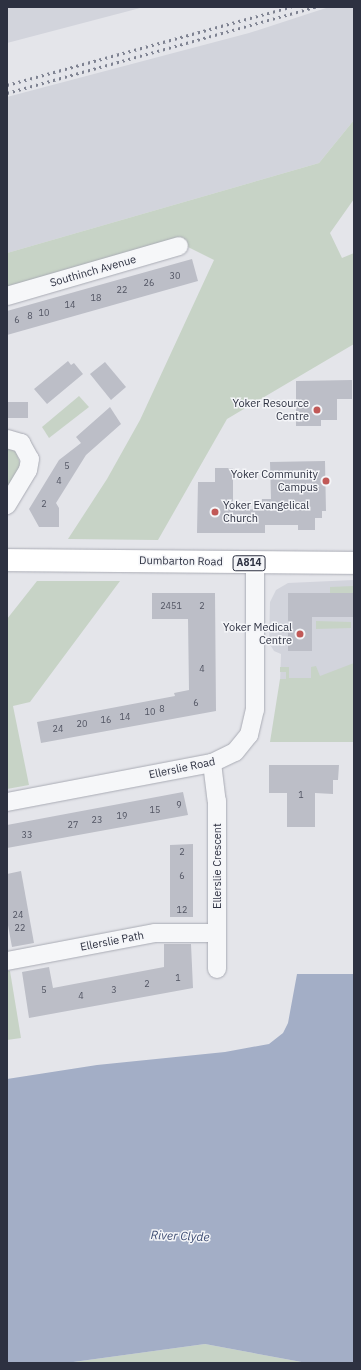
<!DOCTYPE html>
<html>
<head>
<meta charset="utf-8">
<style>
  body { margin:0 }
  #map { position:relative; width:361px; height:1370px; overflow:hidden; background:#e4e5ea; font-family:"IBM Plex Sans",sans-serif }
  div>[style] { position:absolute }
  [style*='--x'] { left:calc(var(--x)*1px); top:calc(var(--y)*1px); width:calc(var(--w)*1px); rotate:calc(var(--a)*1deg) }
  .built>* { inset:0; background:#d2d4dc }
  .green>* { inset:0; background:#c7d3c6 }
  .water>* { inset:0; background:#a3aec6 }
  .building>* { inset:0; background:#bcbec7 }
  .roads { filter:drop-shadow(0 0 1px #a9abb4) drop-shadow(0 0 1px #a9abb4) }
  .minor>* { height:18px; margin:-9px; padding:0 9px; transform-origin:9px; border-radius:9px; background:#f6f7f9 }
  .primary>* { height:22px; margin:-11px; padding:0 11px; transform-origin:11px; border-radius:11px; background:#fff }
  .rail>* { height:3px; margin-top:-1.5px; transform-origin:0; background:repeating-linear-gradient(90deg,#7f8392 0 2px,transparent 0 6px) }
  .dots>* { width:11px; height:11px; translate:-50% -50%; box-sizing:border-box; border:2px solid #f4f5f8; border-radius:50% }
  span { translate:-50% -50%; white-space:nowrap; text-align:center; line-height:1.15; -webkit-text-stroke:3px #f4f5f8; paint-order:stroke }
  .number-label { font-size:9px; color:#515462 }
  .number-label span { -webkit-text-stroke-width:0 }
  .shield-label span { padding:1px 3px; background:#f4f5f8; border:1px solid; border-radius:3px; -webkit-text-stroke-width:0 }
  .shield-label { font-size:10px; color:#2d3141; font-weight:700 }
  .street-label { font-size:11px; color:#2d3141 }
  .poi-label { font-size:11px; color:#2d3141 }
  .right { translate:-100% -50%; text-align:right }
  .left { translate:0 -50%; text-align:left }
  .water-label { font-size:12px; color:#3b4a71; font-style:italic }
  .frame { position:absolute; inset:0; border:8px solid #2d3141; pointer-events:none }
</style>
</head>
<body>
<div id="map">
  <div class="built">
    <div style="clip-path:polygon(7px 7px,144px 7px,7px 43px)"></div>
    <div style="clip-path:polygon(329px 7px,354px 7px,354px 120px,319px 163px,7px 253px,7px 97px,249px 33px)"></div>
    <div style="clip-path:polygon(354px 580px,354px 666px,320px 679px,280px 683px,281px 654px,274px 651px,269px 643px,270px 602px,276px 590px,288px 583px)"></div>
  </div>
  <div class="green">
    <div style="clip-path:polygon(354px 120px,354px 199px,330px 233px,342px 258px,354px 253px,354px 344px,227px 419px,158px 540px,68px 539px,107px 479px,140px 420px,214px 260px,174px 240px,7px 287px,7px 253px,319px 163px)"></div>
    <div style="clip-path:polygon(79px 396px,89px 407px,49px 438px,42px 427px)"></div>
    <div style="clip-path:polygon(7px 446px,16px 452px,21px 466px,7px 491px)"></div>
    <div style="clip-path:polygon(37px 581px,120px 581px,30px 702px,13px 706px,29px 785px,7px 789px,7px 619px)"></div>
    <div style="clip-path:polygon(354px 586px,354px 593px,330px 593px,330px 587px)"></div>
    <div style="clip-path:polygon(316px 621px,351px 622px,351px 628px,316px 629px)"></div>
    <div style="clip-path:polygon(354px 663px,354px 742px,270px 742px,280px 679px,286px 679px,286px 672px,280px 672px,280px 667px,289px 667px,289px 678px,311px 678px,311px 667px,316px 666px,320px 676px)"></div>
    <div style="clip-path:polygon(7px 971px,10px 971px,21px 1038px,7px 1040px)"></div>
    <div style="clip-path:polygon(205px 1344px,307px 1363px,66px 1363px)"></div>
  </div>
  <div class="water">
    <div style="clip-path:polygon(297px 974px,354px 974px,354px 1363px,307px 1363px,205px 1344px,66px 1363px,7px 1363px,7px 1079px,97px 1065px,225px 1052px,269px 1044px,283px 1033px,288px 1023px)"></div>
  </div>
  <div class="building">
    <div style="clip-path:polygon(192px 259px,198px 281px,7px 335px,7px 311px)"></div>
    <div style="clip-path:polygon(68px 361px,71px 365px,74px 363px,83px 374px,47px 404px,34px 389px)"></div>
    <div style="clip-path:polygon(105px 362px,126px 387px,111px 400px,90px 374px)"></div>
    <div style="clip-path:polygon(352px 380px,352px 399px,337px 399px,337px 420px,321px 420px,321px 426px,296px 426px,296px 381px)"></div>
    <div style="clip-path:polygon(7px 402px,28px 402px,28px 418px,7px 418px)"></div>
    <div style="clip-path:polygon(110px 407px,121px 424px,86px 455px,56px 503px,59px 508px,59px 527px,39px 527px,29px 509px,59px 460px,81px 443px,76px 437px)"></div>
    <div style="clip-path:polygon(325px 461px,326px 511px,322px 511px,322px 518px,315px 518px,315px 530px,298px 530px,298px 525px,265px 525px,265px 533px,197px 533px,198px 482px,215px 482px,215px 468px,233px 468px,233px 510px,262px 509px,262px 499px,271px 499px,270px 462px)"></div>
    <div style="clip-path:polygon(152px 593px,215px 593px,216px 711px,41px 743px,37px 722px,175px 696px,174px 693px,189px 690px,188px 619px,152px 619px)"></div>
    <div style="clip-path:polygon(288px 593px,354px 593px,354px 617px,312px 617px,312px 651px,288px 651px)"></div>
    <div style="clip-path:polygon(269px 765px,339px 765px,338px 780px,333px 780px,333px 794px,315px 793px,315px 827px,287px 827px,287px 793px,269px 793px)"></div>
    <div style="clip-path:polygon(183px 792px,188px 815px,7px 848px,7px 825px)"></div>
    <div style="clip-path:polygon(193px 844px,193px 917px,170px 917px,170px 845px)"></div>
    <div style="clip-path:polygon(21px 871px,34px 943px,12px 947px,7px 920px,7px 874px)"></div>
    <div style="clip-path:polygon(164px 944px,191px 944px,193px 988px,29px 1018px,22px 972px,49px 967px,53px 988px,164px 967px)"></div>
  </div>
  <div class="roads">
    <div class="minor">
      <div style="--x:7;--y:296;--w:179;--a:-16.2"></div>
      <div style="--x:7;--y:439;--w:15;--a:16"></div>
      <div style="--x:21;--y:443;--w:18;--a:61"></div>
      <div style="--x:30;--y:459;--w:11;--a:100"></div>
      <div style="--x:28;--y:470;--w:41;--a:121"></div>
      <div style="--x:212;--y:763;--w:38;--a:83"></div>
      <div style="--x:217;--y:801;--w:168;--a:90"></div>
      <div style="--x:7;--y:802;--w:209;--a:-10.8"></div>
      <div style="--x:212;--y:763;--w:25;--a:-26"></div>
      <div style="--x:235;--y:752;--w:22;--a:-51"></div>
      <div style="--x:249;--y:735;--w:26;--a:-77"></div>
      <div style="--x:255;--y:710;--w:147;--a:-90"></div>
      <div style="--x:7;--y:961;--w:151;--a:-10.7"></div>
      <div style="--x:155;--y:933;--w:62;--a:0"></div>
    </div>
    <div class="primary">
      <div style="--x:7;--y:560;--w:347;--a:0.5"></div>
    </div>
  </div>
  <div class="rail">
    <div style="--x:7;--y:85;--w:295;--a:-15.4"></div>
    <div style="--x:7;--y:93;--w:321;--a:-15.6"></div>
  </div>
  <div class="dots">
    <div style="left:317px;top:410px;background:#c15957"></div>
    <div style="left:326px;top:481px;background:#c15957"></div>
    <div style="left:215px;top:512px;background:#c15957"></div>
    <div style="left:300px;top:634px;background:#c15957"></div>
  </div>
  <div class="number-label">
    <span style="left:175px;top:276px">30</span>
    <span style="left:149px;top:283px">26</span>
    <span style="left:122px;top:290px">22</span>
    <span style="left:96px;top:298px">18</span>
    <span style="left:70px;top:305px">14</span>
    <span style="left:44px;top:313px">10</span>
    <span style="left:30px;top:316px">8</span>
    <span style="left:17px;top:320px">6</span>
    <span style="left:67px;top:466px">5</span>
    <span style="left:59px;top:481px">4</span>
    <span style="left:44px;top:504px">2</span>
    <span style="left:171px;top:606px">2451</span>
    <span style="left:202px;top:606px">2</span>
    <span style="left:202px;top:669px">4</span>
    <span style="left:196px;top:703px">6</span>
    <span style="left:162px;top:709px">8</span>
    <span style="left:150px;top:712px">10</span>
    <span style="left:125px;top:717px">14</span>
    <span style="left:106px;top:720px">16</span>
    <span style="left:82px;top:724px">20</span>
    <span style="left:58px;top:729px">24</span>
    <span style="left:301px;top:795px">1</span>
    <span style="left:179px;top:805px">9</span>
    <span style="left:155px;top:810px">15</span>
    <span style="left:122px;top:816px">19</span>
    <span style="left:97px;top:820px">23</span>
    <span style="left:73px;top:825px">27</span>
    <span style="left:27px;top:835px">33</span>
    <span style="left:182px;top:852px">2</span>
    <span style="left:182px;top:876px">6</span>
    <span style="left:182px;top:910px">12</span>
    <span style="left:18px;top:915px">24</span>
    <span style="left:20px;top:928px">22</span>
    <span style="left:178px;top:978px">1</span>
    <span style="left:147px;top:984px">2</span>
    <span style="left:44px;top:990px">5</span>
    <span style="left:114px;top:990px">3</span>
    <span style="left:81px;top:996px">4</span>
  </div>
  <div class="shield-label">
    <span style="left:249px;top:563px">A814</span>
  </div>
  <div class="street-label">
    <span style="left:93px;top:271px;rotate:-16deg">Southinch Avenue</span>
    <span style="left:181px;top:561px;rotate:1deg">Dumbarton Road</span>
    <span style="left:182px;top:768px;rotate:-12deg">Ellerslie Road</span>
    <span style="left:217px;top:866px;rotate:-90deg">Ellerslie Crescent</span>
    <span style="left:112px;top:941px;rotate:-11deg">Ellerslie Path</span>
  </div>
  <div class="poi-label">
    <span class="right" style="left:309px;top:410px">Yoker Resource<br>Centre</span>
    <span class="right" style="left:318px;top:481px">Yoker Community<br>Campus</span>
    <span class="left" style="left:223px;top:512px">Yoker Evangelical<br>Church</span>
    <span class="right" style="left:292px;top:634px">Yoker Medical<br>Centre</span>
  </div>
  <div class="water-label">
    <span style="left:180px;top:1236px;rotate:2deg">River Clyde</span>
  </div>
  <div class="frame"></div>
</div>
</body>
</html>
